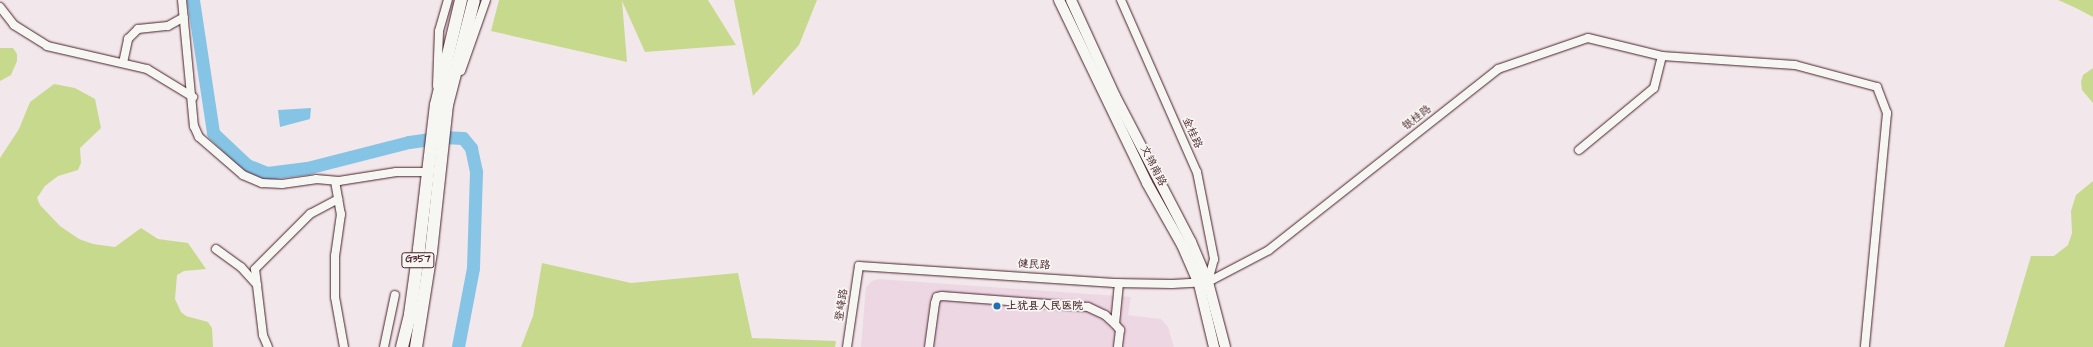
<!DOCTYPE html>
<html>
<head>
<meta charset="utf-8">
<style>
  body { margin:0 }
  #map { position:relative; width:2093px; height:347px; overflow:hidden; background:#f2e8eb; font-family:"Architects Daughter","LXGW WenKai TC",sans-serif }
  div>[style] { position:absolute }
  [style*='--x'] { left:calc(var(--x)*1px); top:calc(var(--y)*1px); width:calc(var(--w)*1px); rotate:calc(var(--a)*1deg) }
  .built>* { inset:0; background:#edd7e3 }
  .green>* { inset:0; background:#c7d98d }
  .water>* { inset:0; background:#86c4e6 }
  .river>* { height:13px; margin:-6.5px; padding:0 6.5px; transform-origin:6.5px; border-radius:6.5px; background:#86c4e6 }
  .roads { filter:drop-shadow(0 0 1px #4a1f2b) drop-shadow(0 0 1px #4a1f2b) }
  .minor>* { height:8px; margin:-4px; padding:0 4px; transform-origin:4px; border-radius:4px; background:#f6f6f2 }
  .major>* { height:10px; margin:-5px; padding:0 5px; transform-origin:5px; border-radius:5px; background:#f6f6f2 }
  .highway>* { height:12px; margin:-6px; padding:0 6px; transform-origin:6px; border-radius:6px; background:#f6f6f2 }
  .dots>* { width:11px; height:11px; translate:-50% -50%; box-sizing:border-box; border:2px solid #f6f6f2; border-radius:50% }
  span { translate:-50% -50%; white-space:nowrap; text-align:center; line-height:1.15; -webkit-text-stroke:3.5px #f6f6f2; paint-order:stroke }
  .shield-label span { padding:1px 3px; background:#f6f6f2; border:1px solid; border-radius:3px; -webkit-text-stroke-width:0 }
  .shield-label { font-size:10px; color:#4a1f2b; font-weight:700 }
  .street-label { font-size:11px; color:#4a1f2b }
  .poi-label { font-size:11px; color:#4a1f2b; font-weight:700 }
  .left { translate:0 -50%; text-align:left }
</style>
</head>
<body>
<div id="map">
  <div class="built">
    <div style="clip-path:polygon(878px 279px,1131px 297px,1128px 315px,1161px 319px,1168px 327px,1174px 347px,861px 347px,866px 287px,872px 281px)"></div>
  </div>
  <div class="green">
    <div style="clip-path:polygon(499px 0,708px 0,736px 45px,645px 52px,622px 1px,627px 62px,491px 31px)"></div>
    <div style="clip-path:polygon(734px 0,817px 0,799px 45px,753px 96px)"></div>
    <div style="clip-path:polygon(2058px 0,2093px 0,2093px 17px,2076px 8px)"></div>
    <div style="clip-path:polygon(0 48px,13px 48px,17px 54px,17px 61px,11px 75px,0 81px)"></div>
    <div style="clip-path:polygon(2093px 68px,2093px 103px,2082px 90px,2081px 82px,2083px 75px)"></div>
    <div style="clip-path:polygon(54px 84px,75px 88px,95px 99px,101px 128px,80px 148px,81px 163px,78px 170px,58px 176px,45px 186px,37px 198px,40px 205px,60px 226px,79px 239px,93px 244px,115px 247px,141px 228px,158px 239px,188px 243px,206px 269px,184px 271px,177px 275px,175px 299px,181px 312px,186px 316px,208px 322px,212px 328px,213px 347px,0 347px,0 158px,19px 129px,30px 102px)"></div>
    <div style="clip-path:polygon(2093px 181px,2093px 347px,2004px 347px,2031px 256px,2054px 256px,2068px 245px,2072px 233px,2071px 211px,2076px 195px)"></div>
    <div style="clip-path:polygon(542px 263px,631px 283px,738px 273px,752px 338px,836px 341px,835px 347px,521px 347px,533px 316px)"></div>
  </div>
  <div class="water">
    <div style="clip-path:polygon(311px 108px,310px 119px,280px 127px,278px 110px)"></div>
  </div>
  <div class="river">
    <div style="--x:193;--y:0;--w:134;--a:81.4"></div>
    <div style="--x:213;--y:133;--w:47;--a:43.3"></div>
    <div style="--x:247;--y:165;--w:22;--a:22"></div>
    <div style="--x:267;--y:173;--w:40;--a:-7.1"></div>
    <div style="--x:307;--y:168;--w:105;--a:-14.3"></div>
    <div style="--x:409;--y:142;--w:34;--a:-8"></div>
    <div style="--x:443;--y:137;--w:20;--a:3"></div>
    <div style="--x:463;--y:138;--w:13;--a:51"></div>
    <div style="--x:471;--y:148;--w:25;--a:78"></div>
    <div style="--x:476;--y:172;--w:96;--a:91.8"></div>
    <div style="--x:473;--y:268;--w:80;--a:100.8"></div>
  </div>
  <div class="roads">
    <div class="minor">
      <div style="--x:182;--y:0;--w:127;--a:84.6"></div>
      <div style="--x:194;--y:126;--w:12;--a:66"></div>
      <div style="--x:199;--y:137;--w:58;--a:40.8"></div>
      <div style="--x:243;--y:175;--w:21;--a:23"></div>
      <div style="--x:262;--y:183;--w:20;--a:3"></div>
      <div style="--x:282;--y:184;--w:34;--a:-8"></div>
      <div style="--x:316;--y:179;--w:23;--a:5"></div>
      <div style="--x:339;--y:181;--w:58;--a:-9"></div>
      <div style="--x:396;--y:172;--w:31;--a:0"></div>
      <div style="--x:1121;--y:0;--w:188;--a:66.2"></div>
      <div style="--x:1197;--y:172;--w:89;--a:78.9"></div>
      <div style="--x:1214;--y:259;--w:24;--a:105"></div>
      <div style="--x:0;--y:7;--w:23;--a:52"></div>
      <div style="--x:14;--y:25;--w:39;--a:32"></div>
      <div style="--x:47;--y:46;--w:103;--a:13"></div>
      <div style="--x:147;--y:69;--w:54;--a:31.3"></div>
      <div style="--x:123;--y:63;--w:25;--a:-78"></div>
      <div style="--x:128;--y:39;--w:14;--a:-45"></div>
      <div style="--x:138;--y:29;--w:30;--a:-6"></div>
      <div style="--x:168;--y:26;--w:18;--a:-29"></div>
      <div style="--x:461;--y:71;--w:75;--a:-70.6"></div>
      <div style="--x:437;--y:86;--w:55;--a:-87.9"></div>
      <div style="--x:439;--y:31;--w:32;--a:-74"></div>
      <div style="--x:1579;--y:150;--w:97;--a:-39.6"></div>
      <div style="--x:1654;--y:88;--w:33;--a:-76"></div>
      <div style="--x:335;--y:181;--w:34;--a:80"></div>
      <div style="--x:341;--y:214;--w:42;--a:98.1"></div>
      <div style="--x:335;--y:256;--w:41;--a:90"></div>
      <div style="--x:335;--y:297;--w:51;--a:79.8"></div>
      <div style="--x:216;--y:249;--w:31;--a:36"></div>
      <div style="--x:241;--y:267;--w:24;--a:48"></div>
      <div style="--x:1115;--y:324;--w:41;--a:-84.4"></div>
      <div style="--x:268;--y:347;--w:13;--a:-113"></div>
      <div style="--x:263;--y:335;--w:66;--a:-96.9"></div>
      <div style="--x:255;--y:269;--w:78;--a:-45"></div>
      <div style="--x:310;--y:214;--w:32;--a:-28"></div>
      <div style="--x:384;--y:347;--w:53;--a:-78.1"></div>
      <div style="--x:847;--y:347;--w:82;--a:-81.6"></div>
      <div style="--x:859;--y:266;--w:256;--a:3.8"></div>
      <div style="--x:1114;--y:283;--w:58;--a:1"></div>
      <div style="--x:1172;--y:284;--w:36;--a:-3"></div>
      <div style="--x:1208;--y:282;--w:69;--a:-27.7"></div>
      <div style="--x:1269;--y:250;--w:292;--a:-38.3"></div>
      <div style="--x:1498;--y:69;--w:95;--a:-19"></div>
      <div style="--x:1588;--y:38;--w:76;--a:13.7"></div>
      <div style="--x:1662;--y:56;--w:133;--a:3.9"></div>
      <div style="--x:1795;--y:65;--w:85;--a:15"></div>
      <div style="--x:1877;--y:87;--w:28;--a:69"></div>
      <div style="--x:1887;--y:113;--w:235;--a:95.4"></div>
      <div style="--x:929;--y:347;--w:44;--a:-82.2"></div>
      <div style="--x:935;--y:303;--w:6;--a:-72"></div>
      <div style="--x:937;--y:297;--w:5;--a:-11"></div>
      <div style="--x:942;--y:296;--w:146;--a:4.3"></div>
      <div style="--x:1088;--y:307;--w:19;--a:25"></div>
      <div style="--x:1105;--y:315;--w:13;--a:42"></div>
      <div style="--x:1115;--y:324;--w:8;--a:50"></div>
      <div style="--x:1120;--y:330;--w:17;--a:97"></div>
    </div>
    <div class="major">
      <div style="--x:1059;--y:0;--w:203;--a:64.3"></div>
      <div style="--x:1147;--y:183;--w:71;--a:60.6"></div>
      <div style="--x:1182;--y:245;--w:43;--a:66.4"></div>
      <div style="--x:1199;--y:284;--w:65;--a:76.6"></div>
      <div style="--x:1071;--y:0;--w:106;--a:65.4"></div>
      <div style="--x:1115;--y:96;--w:165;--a:62.5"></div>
      <div style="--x:1191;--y:242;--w:43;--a:67"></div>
      <div style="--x:1208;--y:282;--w:67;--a:75.3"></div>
    </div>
    <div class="highway">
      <div style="--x:402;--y:347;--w:34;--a:-76"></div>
      <div style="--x:410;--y:314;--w:66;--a:-82.1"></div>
      <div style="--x:419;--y:249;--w:145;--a:-83.3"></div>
      <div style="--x:436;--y:105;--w:108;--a:-76.6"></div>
      <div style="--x:416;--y:347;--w:96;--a:-81"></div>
      <div style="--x:431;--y:252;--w:148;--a:-83.8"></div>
      <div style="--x:447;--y:105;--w:108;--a:-75.6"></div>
    </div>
  </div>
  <div class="dots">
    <div style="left:997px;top:306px;background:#1f6fb2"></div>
  </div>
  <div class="shield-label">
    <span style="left:418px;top:260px">G357</span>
  </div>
  <div class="street-label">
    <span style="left:1417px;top:118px;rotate:-38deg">银桂路</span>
    <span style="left:1192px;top:133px;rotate:66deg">金桂路</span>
    <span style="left:1153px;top:166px;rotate:63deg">文锦南路</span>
    <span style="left:1034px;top:265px;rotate:3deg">健民路</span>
    <span style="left:842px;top:305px;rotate:-82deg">登峰路</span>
  </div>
  <div class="poi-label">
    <span class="left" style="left:1006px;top:306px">上犹县人民医院</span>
  </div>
</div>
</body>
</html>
